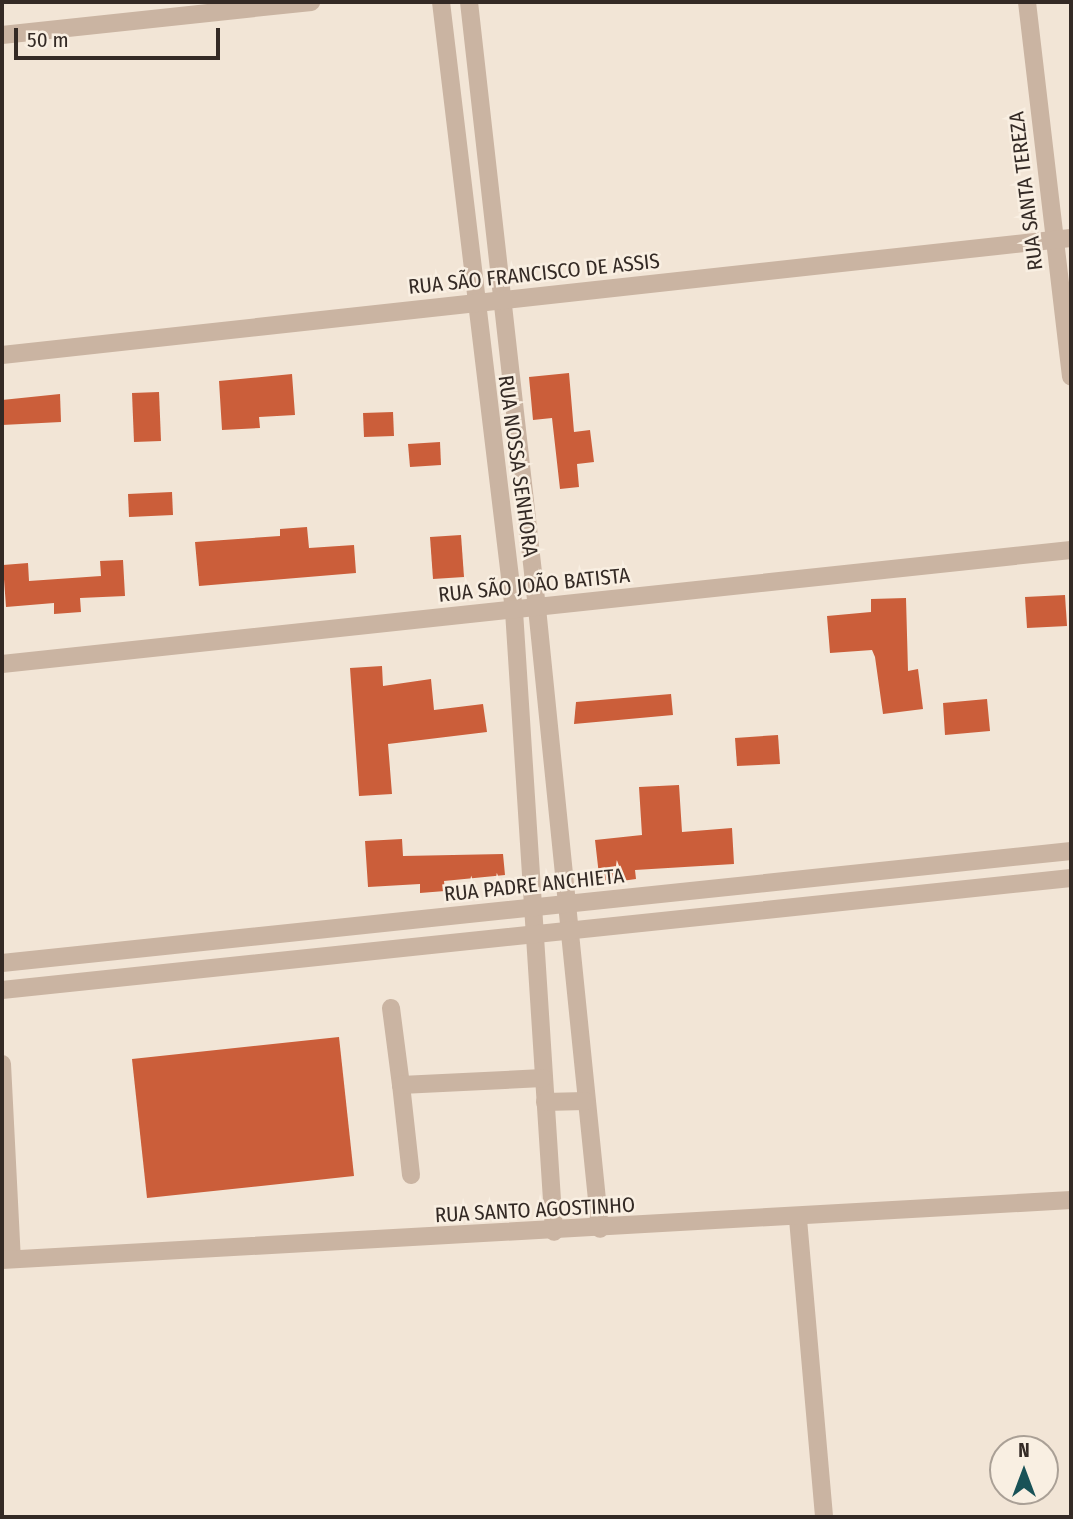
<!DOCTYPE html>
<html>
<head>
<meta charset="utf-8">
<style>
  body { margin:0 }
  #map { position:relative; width:1073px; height:1519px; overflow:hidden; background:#f2e5d6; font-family:"Fira Sans Condensed",sans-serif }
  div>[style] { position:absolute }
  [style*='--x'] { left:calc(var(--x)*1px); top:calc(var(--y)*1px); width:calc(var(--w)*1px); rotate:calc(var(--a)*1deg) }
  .building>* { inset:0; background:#cb5e3a }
  .minor>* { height:18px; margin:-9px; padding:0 9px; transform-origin:9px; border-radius:9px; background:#cab4a2 }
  span { translate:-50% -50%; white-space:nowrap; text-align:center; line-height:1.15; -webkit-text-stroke:5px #f9efe2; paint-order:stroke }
  .street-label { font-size:21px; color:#342a25 }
  .frame { position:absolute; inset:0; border:4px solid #342a25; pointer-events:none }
  .north { position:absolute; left:989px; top:1435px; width:70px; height:70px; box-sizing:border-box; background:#f9efe2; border:2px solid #aaa096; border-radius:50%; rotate:0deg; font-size:19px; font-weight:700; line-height:28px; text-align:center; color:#342a25 }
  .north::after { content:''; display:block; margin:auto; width:24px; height:32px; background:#195257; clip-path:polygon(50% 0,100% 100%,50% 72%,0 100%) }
  .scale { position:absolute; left:14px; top:28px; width:206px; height:32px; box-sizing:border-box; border:4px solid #342a25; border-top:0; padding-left:9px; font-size:21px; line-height:24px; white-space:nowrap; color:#342a25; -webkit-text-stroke:5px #f9efe2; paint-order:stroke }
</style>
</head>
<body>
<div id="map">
  <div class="building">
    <div style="clip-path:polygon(569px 373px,574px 432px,590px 430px,594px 462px,577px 464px,579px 487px,560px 489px,552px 418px,533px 420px,529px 377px)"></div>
    <div style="clip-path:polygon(292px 374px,295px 415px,259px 417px,260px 428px,222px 430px,219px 381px)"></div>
    <div style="clip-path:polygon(159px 392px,161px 441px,134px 442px,132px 393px)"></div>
    <div style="clip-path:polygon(60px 394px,61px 422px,2px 425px,2px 400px)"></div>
    <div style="clip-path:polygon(393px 412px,394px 436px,364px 437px,363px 413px)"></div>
    <div style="clip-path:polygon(440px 442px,441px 465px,410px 467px,408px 444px)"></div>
    <div style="clip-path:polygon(172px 492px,173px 515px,129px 517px,128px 494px)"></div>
    <div style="clip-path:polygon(307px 527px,309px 548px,354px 545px,356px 573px,199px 586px,195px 542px,280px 536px,280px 529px)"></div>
    <div style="clip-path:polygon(461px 535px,464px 577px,433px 579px,430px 537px)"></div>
    <div style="clip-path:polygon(123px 560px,125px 596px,80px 598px,81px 612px,54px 614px,54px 603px,6px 607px,3px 565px,28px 563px,29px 581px,101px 576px,100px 561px)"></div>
    <div style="clip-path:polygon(1065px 595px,1067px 626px,1027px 628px,1025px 597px)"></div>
    <div style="clip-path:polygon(906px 598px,908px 671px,918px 669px,923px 709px,883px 714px,875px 657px,872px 650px,830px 653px,827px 616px,871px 612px,871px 599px)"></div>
    <div style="clip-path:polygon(382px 666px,383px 686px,431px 679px,434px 710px,483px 704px,487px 732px,388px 744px,392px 794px,359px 796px,350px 668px)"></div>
    <div style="clip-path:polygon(671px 694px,673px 715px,574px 724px,576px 702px)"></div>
    <div style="clip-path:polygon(987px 699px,990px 731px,945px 735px,943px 703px)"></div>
    <div style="clip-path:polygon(778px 735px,780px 764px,737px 766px,735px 738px)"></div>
    <div style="clip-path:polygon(679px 785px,682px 832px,732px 828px,734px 864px,635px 870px,636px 879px,600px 884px,595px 840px,642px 835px,639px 787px)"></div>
    <div style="clip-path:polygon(402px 839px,403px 856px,503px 854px,505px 875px,444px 881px,445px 891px,420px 893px,420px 884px,368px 887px,365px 841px)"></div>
    <div style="clip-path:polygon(339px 1037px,354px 1176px,147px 1198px,132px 1059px)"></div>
  </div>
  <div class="minor">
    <div style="--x:441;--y:2;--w:613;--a:83.16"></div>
    <div style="--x:514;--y:611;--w:622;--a:86.31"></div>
    <div style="--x:469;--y:2;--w:610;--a:83.6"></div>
    <div style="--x:537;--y:608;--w:624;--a:84.21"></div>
    <div style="--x:1027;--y:2;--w:377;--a:83.3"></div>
    <div style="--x:2;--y:35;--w:311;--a:-6.1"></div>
    <div style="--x:2;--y:355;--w:1075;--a:-6.25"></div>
    <div style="--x:2;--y:664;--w:1075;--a:-6.09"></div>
    <div style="--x:2;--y:963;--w:1075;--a:-5.98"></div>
    <div style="--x:2;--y:990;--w:1075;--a:-5.98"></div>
    <div style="--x:391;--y:1008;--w:78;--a:82.6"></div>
    <div style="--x:2;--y:1064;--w:195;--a:87.1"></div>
    <div style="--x:545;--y:1102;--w:40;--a:-1.4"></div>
    <div style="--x:411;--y:1175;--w:91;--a:-96.3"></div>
    <div style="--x:401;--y:1085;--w:142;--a:-2.8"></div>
    <div style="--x:798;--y:1219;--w:299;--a:85"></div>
    <div style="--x:2;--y:1260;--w:1071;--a:-3.21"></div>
  </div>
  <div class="street-label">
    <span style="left:1026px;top:191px;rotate:-97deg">RUA SANTA TEREZA</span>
    <span style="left:534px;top:274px;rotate:-6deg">RUA SÃO FRANCISCO DE ASSIS</span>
    <span style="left:518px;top:466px;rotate:82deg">RUA NOSSA SENHORA</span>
    <span style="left:534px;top:585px;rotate:-6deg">RUA SÃO JOÃO BATISTA</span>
    <span style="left:534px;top:885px;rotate:-6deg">RUA PADRE ANCHIETA</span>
    <span style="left:535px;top:1210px;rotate:-3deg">RUA SANTO AGOSTINHO</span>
  </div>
  <div class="frame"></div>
  <div class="north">N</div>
  <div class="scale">50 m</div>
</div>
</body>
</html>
